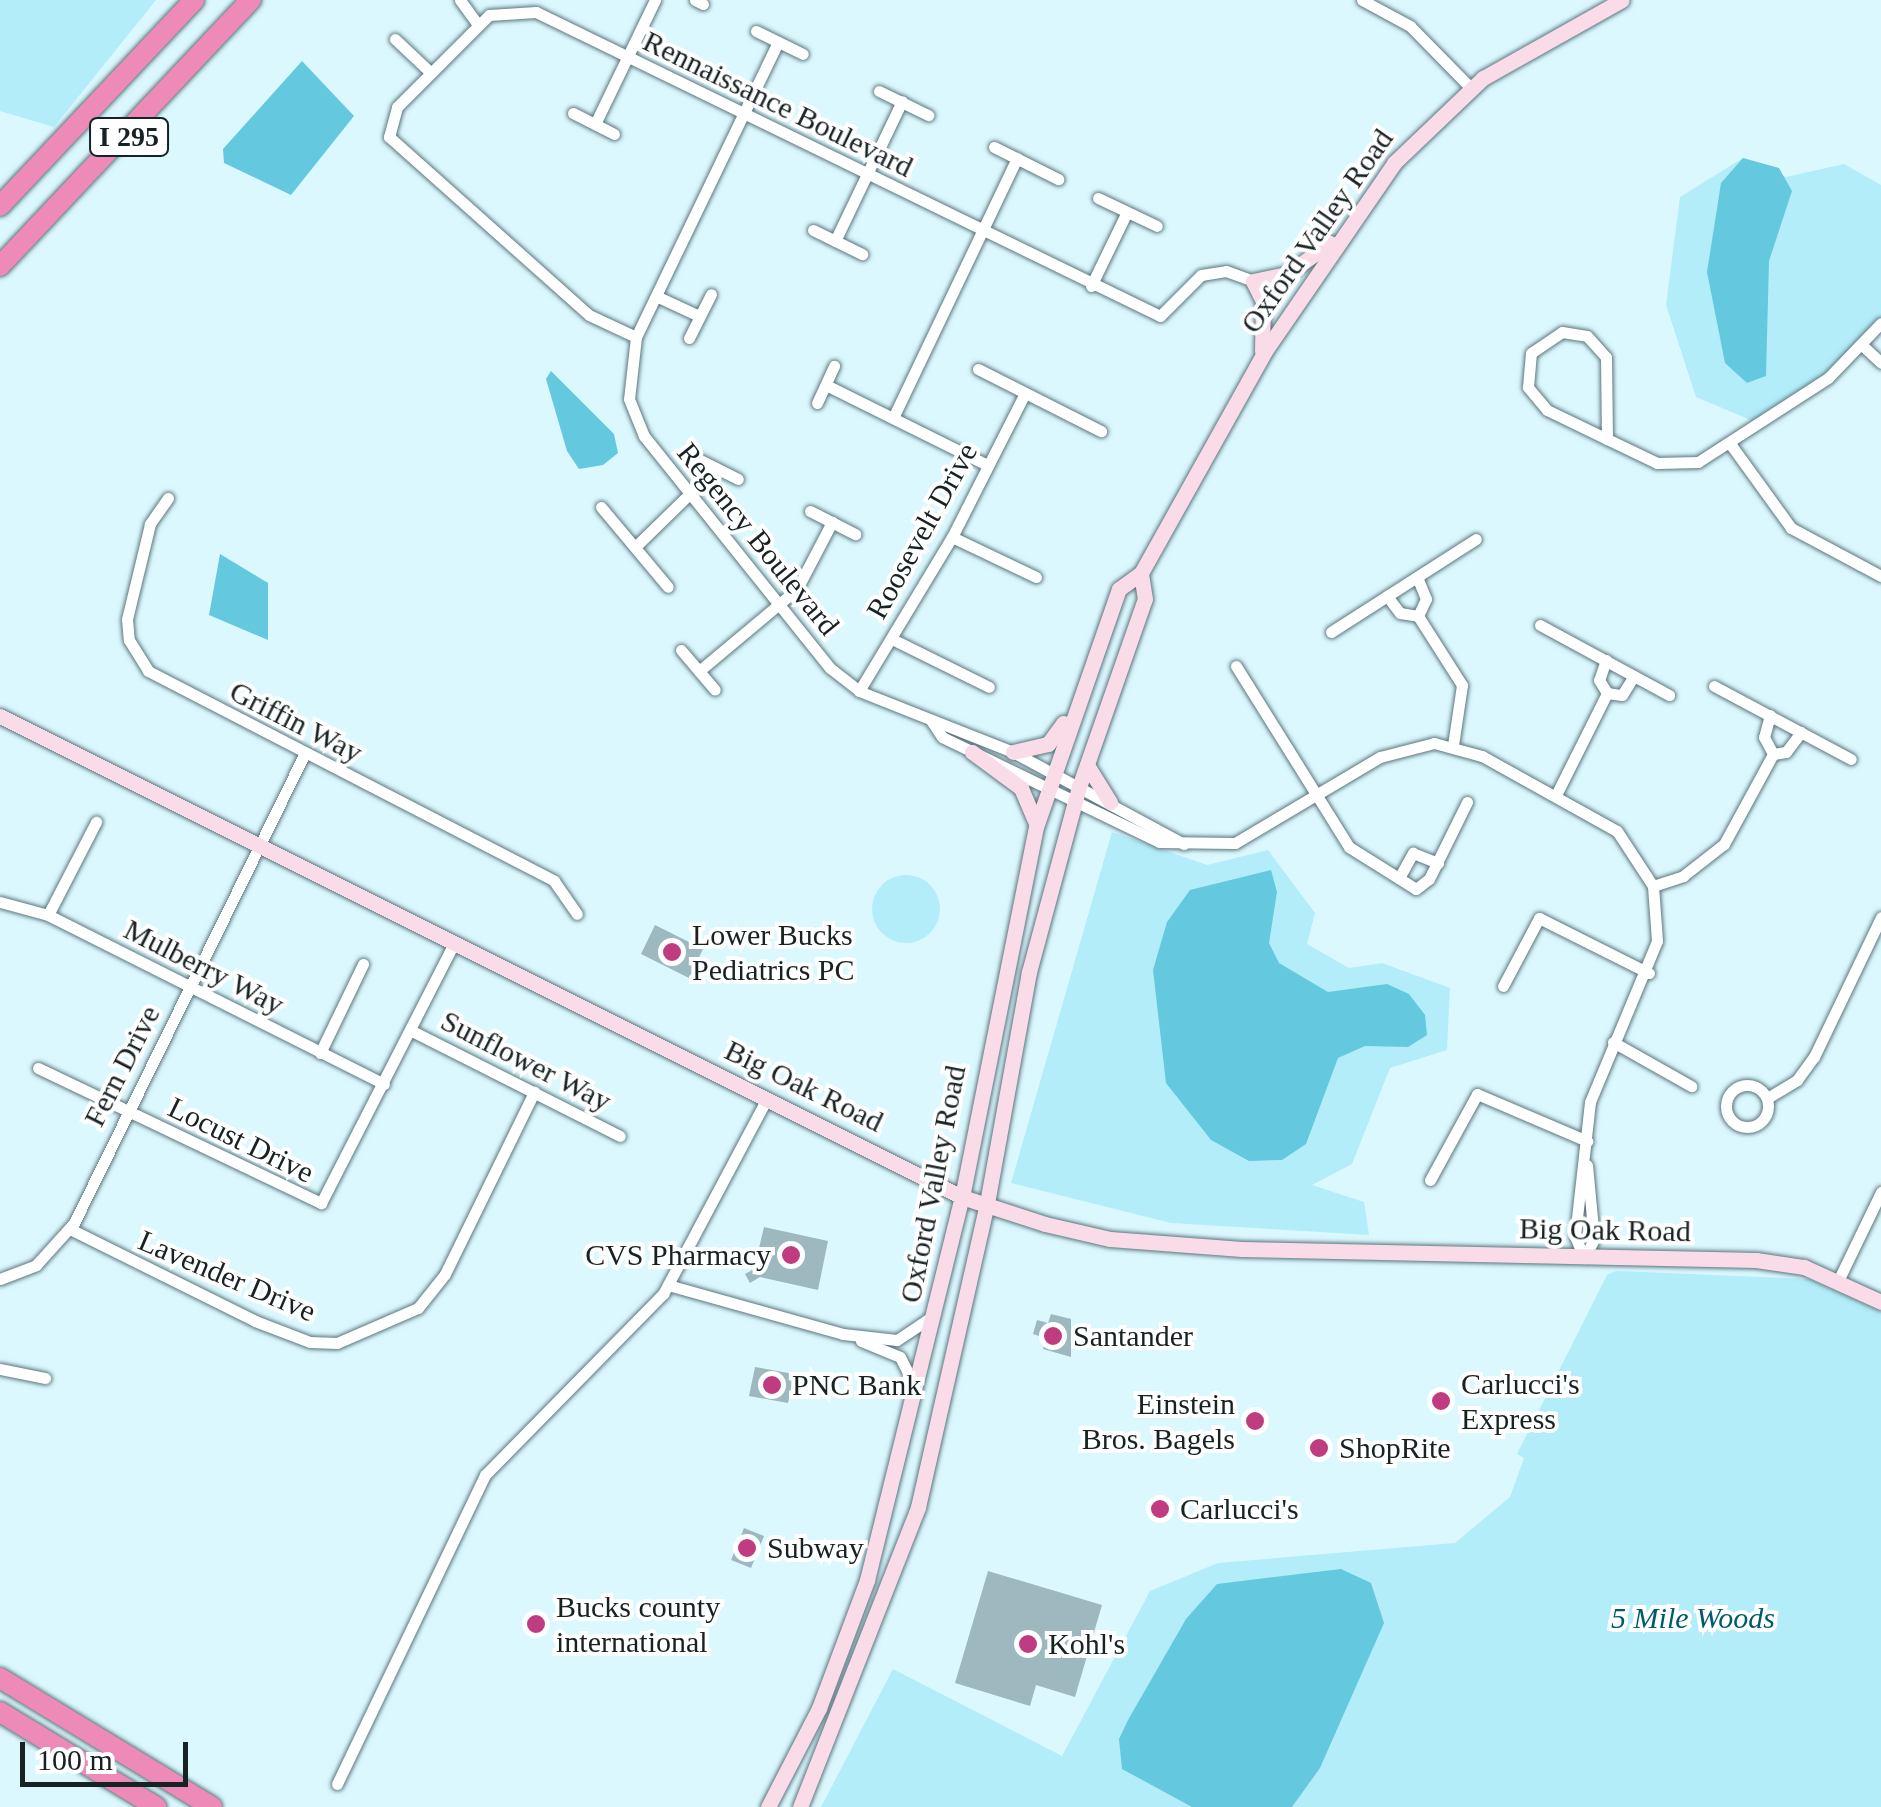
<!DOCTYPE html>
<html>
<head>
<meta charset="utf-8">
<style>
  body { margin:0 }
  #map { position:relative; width:1881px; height:1807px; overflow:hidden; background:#dbf8ff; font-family:Georgia,serif }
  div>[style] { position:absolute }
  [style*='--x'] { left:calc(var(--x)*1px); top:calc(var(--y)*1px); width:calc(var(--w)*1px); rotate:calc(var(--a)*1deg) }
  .green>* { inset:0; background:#b3edf9 }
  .round { border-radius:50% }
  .water>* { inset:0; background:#64c9de }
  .building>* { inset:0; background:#9db9bf }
  .roads { filter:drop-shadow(0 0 2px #5c767c) drop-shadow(0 0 2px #5c767c) }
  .street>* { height:11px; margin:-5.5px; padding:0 5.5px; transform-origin:5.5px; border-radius:5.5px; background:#fff }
  .street>.ring { margin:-5.5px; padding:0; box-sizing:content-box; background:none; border:11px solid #fff; border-radius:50% }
  .secondary>* { height:15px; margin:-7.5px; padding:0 7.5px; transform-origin:7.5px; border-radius:7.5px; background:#fadce9 }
  .highway>* { height:20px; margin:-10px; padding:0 10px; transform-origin:10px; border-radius:10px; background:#ee8ab7 }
  .dots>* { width:28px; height:28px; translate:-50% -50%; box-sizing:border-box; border:5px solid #fff; border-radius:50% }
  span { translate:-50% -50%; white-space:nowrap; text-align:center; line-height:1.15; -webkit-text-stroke:8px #fff; paint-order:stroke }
  .shield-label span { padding:2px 8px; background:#fff; border:2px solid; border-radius:8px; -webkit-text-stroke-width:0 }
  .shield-label { font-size:28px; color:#172225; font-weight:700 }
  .street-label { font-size:30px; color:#172225 }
  .poi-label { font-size:30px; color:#172225 }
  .left { translate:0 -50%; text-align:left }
  .right { translate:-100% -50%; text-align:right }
  .park-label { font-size:30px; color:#005c6b; font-style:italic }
  .scale { position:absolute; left:20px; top:1742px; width:168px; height:45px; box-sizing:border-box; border:5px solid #172225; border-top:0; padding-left:12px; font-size:30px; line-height:35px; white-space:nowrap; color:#172225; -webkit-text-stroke:8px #fff; paint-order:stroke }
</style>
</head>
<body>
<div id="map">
  <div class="green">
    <div style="clip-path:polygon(0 0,156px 0,54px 127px,0 111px)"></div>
    <div style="clip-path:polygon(1743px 158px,1786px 177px,1844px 164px,1881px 185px,1881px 323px,1863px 346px,1760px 424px,1696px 397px,1666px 305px,1680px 197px)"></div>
    <div style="clip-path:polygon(1112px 832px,1207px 865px,1268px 850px,1315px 913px,1307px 944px,1349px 968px,1382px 963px,1450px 988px,1447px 1050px,1390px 1068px,1352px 1164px,1312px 1185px,1364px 1202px,1369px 1235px,1171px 1223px,1011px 1183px)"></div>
    <div class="round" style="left:872px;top:875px;width:68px;height:68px"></div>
    <div style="clip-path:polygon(1616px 1271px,1808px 1279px,1881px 1312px,1881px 1807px,821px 1807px,893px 1669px,1062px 1756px,1150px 1591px,1218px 1563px,1455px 1543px,1510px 1497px,1524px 1458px,1517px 1454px,1607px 1275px)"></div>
  </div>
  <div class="water">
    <div style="clip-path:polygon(302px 61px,354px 116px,291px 195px,224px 163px,223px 149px)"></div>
    <div style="clip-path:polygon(1743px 158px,1779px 168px,1792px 191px,1769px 261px,1766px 376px,1747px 383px,1725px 363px,1707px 272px,1721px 183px)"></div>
    <div style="clip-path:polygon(551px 371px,614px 434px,618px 453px,603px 465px,579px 469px,567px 451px,546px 379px)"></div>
    <div style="clip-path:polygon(220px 554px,268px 583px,268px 640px,209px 615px)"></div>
    <div style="clip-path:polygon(1271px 870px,1277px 892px,1269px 943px,1279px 963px,1328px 992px,1387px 984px,1409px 994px,1425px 1015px,1427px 1035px,1408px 1047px,1365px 1046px,1338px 1058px,1306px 1144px,1282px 1160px,1249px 1161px,1211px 1140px,1166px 1083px,1153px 970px,1167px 922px,1190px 890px)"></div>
    <div style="clip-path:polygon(1341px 1569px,1371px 1583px,1384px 1623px,1320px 1768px,1292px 1807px,1192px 1807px,1122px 1769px,1119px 1739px,1128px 1720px,1186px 1619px,1217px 1584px)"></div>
  </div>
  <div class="building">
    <div style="clip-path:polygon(655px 925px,703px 949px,689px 978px,641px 954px)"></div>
    <div style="clip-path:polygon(764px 1227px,828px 1241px,818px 1290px,760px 1277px,750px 1283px,745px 1274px,754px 1269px)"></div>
    <div style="clip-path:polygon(1051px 1314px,1071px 1319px,1071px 1357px,1043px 1349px,1046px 1338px,1033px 1334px,1037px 1320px,1048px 1323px)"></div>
    <div style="clip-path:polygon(755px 1367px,794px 1374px,788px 1403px,749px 1396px)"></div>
    <div style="clip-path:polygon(744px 1528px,764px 1536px,751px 1568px,731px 1560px)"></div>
    <div style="clip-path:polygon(988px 1571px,1102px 1605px,1075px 1697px,1036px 1685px,1030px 1706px,955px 1683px)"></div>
  </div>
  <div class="roads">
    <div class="street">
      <div style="--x:460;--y:0;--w:27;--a:54"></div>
      <div style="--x:695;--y:0;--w:9;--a:27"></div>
      <div style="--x:1362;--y:0;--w:55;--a:28.4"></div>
      <div style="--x:1410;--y:26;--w:87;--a:45.5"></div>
      <div style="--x:756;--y:31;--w:52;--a:26.1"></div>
      <div style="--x:395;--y:39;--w:48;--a:43.3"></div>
      <div style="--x:778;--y:42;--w:327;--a:115.7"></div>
      <div style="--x:636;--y:337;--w:62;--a:96.4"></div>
      <div style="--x:629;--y:399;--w:40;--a:68"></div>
      <div style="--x:644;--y:436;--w:297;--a:51.3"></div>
      <div style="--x:830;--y:668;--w:37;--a:38"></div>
      <div style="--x:859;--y:691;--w:166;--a:21.6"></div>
      <div style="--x:1013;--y:752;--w:194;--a:28.3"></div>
      <div style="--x:879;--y:91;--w:55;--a:26.1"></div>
      <div style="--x:573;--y:113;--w:46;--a:27.1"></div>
      <div style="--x:595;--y:124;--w:138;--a:-64.2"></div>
      <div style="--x:994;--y:147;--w:72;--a:26.6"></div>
      <div style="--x:1098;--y:198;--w:65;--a:25.4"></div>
      <div style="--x:813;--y:230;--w:55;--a:26.1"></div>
      <div style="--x:835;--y:241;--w:155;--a:-64.4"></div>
      <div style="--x:1091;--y:286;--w:82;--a:-64.1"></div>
      <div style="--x:656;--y:296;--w:47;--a:24.9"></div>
      <div style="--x:1562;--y:332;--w:25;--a:9"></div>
      <div style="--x:1587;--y:336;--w:28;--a:48"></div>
      <div style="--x:1606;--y:357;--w:82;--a:89.3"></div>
      <div style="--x:1607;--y:439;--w:67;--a:-154.2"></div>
      <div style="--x:1547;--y:410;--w:30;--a:-130"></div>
      <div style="--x:1528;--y:387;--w:34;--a:-85"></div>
      <div style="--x:1531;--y:353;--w:37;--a:-34"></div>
      <div style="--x:636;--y:337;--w:52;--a:-154.9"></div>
      <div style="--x:589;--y:315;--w:268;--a:-138.3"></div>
      <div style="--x:389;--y:137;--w:31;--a:-75"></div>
      <div style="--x:397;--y:107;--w:130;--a:-45"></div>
      <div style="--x:489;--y:15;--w:47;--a:-3.7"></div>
      <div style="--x:536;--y:12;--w:694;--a:25.97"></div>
      <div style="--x:1160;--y:316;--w:58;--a:-45"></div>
      <div style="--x:1201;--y:275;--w:25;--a:-9"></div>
      <div style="--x:1226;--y:271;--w:29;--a:20"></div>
      <div style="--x:689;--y:338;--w:49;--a:-63.4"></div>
      <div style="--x:1863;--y:346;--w:25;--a:43"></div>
      <div style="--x:978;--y:369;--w:138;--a:26.8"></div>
      <div style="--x:826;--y:385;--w:180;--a:26.4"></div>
      <div style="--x:817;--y:403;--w:41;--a:-65.3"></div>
      <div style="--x:893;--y:418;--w:288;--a:-64.5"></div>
      <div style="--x:1607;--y:439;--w:55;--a:25.6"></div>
      <div style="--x:1657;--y:463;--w:41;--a:-1.4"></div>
      <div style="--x:1698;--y:462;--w:155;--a:-32.9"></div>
      <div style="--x:1828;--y:378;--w:76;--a:-46.1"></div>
      <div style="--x:1731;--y:445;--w:102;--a:54.1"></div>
      <div style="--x:1791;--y:528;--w:102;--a:28.1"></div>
      <div style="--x:694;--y:457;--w:49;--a:26.6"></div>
      <div style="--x:168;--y:498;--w:32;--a:125"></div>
      <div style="--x:150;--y:524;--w:98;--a:103.6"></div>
      <div style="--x:127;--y:619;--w:21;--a:85"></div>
      <div style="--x:129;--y:640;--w:36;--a:58"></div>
      <div style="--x:148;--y:671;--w:457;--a:27.3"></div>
      <div style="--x:554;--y:881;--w:40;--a:55.1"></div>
      <div style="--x:601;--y:507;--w:104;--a:50.1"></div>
      <div style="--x:810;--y:511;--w:51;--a:27.1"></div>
      <div style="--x:952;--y:537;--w:93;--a:25.5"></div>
      <div style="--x:635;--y:547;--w:113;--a:-44.3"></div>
      <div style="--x:1387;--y:596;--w:21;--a:53"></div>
      <div style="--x:1400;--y:613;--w:18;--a:9"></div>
      <div style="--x:1418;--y:616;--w:19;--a:-65"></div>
      <div style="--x:1426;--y:599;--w:24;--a:-112"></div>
      <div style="--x:1418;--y:616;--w:82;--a:57.5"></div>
      <div style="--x:1462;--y:685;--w:61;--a:98.5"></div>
      <div style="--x:1540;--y:625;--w:147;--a:28.5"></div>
      <div style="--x:1331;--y:632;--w:172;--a:-32.7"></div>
      <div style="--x:892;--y:639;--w:108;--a:26.3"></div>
      <div style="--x:681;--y:650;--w:52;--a:49.6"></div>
      <div style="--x:1606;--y:660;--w:21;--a:109"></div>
      <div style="--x:1599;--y:680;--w:15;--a:58"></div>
      <div style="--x:1607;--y:693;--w:15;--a:8"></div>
      <div style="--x:1622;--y:695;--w:22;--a:-58"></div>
      <div style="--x:1236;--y:666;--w:213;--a:58"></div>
      <div style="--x:1349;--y:847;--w:79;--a:32.1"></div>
      <div style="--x:1416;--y:889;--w:16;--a:-38"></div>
      <div style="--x:1429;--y:879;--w:86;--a:-63.7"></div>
      <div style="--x:699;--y:671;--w:128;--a:-39.9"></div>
      <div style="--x:797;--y:589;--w:76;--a:-62.4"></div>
      <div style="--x:1714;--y:686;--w:155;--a:28.1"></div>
      <div style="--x:859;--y:691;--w:180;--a:-58.9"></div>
      <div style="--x:952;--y:537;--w:161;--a:-63.1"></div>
      <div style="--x:1770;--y:715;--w:23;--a:105"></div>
      <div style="--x:1764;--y:737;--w:19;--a:62"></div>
      <div style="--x:1773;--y:754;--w:13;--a:-9"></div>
      <div style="--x:1786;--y:752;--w:25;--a:-53"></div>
      <div style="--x:932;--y:722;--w:18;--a:56"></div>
      <div style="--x:942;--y:737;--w:241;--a:25.8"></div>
      <div style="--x:1159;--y:842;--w:76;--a:0.8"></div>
      <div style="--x:1235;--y:843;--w:169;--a:-30.7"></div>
      <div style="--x:1380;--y:757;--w:56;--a:-14.5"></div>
      <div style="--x:1434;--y:743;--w:50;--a:15.2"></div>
      <div style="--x:1482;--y:756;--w:154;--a:29.1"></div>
      <div style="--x:1617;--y:831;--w:66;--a:56.8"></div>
      <div style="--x:1653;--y:886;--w:55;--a:85.8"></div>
      <div style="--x:1657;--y:941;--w:174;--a:112.6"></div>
      <div style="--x:1590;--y:1102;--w:135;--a:96.4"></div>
      <div style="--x:1575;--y:1236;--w:24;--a:68"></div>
      <div style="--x:1556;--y:795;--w:114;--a:-63.4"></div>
      <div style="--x:1399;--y:878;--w:29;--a:-61"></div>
      <div style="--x:1413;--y:853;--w:27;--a:22"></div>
      <div style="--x:1653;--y:886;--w:32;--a:-18"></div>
      <div style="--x:1683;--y:876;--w:52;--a:-38"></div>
      <div style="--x:1724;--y:844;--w:102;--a:-61.4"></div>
      <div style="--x:0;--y:902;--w:50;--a:15.2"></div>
      <div style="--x:48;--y:915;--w:376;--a:26.7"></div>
      <div style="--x:48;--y:915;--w:105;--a:-62.7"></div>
      <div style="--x:1503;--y:986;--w:77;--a:-62.1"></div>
      <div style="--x:1539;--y:918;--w:123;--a:26.6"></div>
      <div style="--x:410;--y:1030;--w:235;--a:26.8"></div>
      <div style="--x:1613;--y:1042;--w:90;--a:29.4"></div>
      <div style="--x:320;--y:1053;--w:99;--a:-64.2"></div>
      <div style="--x:38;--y:1068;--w:314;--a:25.5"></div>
      <div style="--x:321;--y:1203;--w:292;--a:-62.9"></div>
      <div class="ring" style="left:1726px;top:1085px;width:31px;height:31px"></div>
      <div style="--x:1769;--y:1097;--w:33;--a:-31"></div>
      <div style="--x:1797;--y:1080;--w:29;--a:-54"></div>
      <div style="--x:1814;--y:1057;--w:155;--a:-64.4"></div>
      <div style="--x:1430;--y:1180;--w:98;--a:-61.3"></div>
      <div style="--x:1477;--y:1094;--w:120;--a:23.1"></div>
      <div style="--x:70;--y:1229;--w:207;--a:26.4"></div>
      <div style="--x:255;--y:1321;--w:59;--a:20.9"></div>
      <div style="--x:310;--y:1342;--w:27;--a:2"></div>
      <div style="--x:337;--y:1343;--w:88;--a:-23.4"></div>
      <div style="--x:418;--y:1308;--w:43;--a:-51.5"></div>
      <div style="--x:445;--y:1274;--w:203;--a:-63.9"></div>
      <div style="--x:1584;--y:1258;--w:21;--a:-62"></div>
      <div style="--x:1594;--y:1239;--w:74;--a:-95.4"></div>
      <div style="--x:0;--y:1279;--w:39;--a:-21"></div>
      <div style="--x:36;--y:1265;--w:57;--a:-47.9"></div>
      <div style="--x:74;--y:1223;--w:521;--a:-63.83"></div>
      <div style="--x:1838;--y:1281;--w:99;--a:-64.2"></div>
      <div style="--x:668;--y:1285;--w:182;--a:15.6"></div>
      <div style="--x:843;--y:1334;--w:54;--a:6.3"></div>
      <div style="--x:897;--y:1340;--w:43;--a:-33.7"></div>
      <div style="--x:861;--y:1341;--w:42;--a:22.3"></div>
      <div style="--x:900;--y:1357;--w:34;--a:63"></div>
      <div style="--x:0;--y:1369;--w:46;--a:11.3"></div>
      <div style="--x:337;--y:1784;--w:343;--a:-64.4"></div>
      <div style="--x:485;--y:1475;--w:254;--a:-45.5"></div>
      <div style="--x:663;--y:1294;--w:222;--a:-62"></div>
    </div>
    <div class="secondary">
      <div style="--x:1262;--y:351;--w:50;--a:-88.9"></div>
      <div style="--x:1263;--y:301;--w:22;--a:-117"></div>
      <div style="--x:1253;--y:281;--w:35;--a:-12"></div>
      <div style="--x:1287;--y:274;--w:53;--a:-35.8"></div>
      <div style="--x:0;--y:716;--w:1076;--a:26.57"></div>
      <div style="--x:962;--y:1197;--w:87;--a:18"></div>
      <div style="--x:1045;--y:1224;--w:67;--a:13"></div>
      <div style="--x:1110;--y:1239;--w:132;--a:4.3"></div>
      <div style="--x:1242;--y:1249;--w:514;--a:1.23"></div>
      <div style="--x:1756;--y:1260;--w:49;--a:8.3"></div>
      <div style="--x:1804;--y:1267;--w:85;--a:24.4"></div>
      <div style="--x:972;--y:752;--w:61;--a:36.3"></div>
      <div style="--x:1021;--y:788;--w:39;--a:67"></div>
      <div style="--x:1013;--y:752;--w:36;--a:-13"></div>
      <div style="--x:1048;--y:744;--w:26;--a:-54"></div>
      <div style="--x:1087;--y:765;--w:44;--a:58.1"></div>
      <div style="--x:768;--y:1807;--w:111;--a:-62.7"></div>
      <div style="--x:819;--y:1708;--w:137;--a:-69.4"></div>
      <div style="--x:867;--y:1580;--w:395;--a:-76.1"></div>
      <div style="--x:962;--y:1197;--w:377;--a:-78.7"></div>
      <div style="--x:1036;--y:827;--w:252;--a:-70.8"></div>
      <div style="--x:1119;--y:589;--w:27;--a:-36"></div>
      <div style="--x:1141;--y:573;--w:254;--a:-60.8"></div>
      <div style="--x:1265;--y:351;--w:228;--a:-55.5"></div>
      <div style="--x:1394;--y:163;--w:123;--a:-43.7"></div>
      <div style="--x:1483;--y:78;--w:159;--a:-29.3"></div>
      <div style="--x:800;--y:1807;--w:322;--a:-68.5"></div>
      <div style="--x:918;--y:1507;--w:312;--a:-77.2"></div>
      <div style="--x:987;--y:1203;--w:235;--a:-79.7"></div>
      <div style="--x:1029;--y:972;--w:192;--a:-74.9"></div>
      <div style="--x:1079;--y:787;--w:199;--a:-70.7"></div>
      <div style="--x:1145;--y:599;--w:26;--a:-99"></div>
    </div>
    <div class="highway">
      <div style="--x:0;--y:206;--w:283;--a:-46.7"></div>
      <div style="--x:0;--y:266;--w:366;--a:-46.7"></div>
      <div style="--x:0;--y:1678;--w:248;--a:31.3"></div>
      <div style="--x:0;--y:1712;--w:183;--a:31.3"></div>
    </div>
  </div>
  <div class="dots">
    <div style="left:672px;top:952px;background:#c03c81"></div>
    <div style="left:791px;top:1255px;background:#c03c81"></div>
    <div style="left:1053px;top:1336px;background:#c03c81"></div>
    <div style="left:772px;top:1385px;background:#c03c81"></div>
    <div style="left:1441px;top:1401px;background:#c03c81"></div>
    <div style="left:1255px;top:1421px;background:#c03c81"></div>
    <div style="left:1319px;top:1448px;background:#c03c81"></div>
    <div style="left:1160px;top:1509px;background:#c03c81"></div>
    <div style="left:747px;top:1548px;background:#c03c81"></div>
    <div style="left:536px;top:1624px;background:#c03c81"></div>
    <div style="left:1028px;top:1644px;background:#c03c81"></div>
  </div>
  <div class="shield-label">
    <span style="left:129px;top:137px">I 295</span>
  </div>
  <div class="street-label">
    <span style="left:778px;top:104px;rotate:26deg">Rennaissance Boulevard</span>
    <span style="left:1317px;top:231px;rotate:-55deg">Oxford Valley Road</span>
    <span style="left:922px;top:531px;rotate:-61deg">Roosevelt Drive</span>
    <span style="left:758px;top:539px;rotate:51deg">Regency Boulevard</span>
    <span style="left:296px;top:722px;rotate:27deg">Griffin Way</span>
    <span style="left:204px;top:967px;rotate:27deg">Mulberry Way</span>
    <span style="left:526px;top:1061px;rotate:27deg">Sunflower Way</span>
    <span style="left:122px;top:1066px;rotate:-63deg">Fern Drive</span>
    <span style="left:804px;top:1086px;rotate:26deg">Big Oak Road</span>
    <span style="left:241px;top:1140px;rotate:26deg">Locust Drive</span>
    <span style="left:933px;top:1184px;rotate:-79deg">Oxford Valley Road</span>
    <span style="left:1605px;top:1230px;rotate:1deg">Big Oak Road</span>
    <span style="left:227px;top:1276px;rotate:23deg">Lavender Drive</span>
  </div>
  <div class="poi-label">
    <span class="left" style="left:692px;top:952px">Lower Bucks<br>Pediatrics PC</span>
    <span class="right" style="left:771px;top:1255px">CVS Pharmacy</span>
    <span class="left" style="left:1073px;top:1336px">Santander</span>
    <span class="left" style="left:1461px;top:1401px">Carlucci's<br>Express</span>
    <span class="left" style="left:792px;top:1385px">PNC Bank</span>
    <span class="right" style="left:1235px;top:1421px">Einstein<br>Bros. Bagels</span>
    <span class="left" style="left:1339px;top:1448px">ShopRite</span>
    <span class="left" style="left:1180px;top:1509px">Carlucci's</span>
    <span class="left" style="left:767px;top:1548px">Subway</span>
    <span class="left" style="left:556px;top:1624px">Bucks county<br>international</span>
    <span class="left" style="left:1048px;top:1644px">Kohl's</span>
  </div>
  <div class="park-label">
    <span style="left:1693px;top:1618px">5 Mile Woods</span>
  </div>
  <div class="scale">100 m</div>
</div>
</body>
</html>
